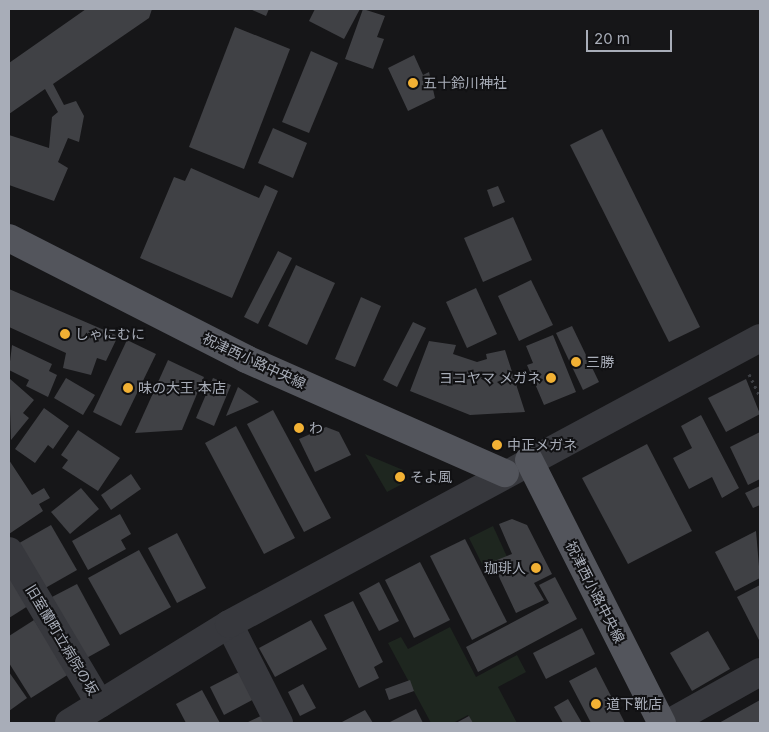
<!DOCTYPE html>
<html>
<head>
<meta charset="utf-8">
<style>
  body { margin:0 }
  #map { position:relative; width:769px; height:732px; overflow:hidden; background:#161618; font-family:Inter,"Noto Sans JP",sans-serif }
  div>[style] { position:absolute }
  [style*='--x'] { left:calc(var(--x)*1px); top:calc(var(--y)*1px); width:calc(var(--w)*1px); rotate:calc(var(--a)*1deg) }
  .green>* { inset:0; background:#1e261f }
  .building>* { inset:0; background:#404145 }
  .path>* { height:3px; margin-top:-1.5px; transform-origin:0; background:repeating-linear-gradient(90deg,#3d3f44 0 2.5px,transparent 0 6.5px) }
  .minor>* { height:28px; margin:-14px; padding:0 14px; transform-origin:14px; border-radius:14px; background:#37383d }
  .major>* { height:28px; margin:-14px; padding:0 14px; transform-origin:14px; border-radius:14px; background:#53555c }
  .dots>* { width:14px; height:14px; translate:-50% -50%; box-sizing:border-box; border:2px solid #111113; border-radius:50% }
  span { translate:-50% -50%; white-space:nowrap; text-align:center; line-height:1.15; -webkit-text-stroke:4px #111113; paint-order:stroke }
  .poi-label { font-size:14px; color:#a8adb8 }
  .left { translate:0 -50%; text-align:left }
  .right { translate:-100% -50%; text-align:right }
  .street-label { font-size:14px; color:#a8adb8 }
  .frame { position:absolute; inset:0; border:10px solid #a8adb8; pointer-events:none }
  .scale { position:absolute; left:586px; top:30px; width:86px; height:22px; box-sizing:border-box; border:2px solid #a8adb8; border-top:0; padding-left:6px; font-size:15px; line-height:18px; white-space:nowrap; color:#a8adb8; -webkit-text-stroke:4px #111113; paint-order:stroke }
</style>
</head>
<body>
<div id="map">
  <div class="green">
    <div style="clip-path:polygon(365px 454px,403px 470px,406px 482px,387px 492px)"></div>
    <div style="clip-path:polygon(493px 526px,508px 559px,485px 570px,469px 538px)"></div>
    <div style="clip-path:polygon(450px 627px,476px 677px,517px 655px,526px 672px,498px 687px,517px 723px,472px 723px,468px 715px,453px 723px,431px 723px,388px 643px,401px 637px,408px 649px)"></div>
  </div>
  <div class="building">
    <div style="clip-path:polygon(86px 9px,152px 9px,149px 18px,53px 84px,64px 105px,76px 101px,84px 116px,79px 142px,68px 138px,58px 162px,68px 168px,54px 201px,9px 185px,9px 135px,49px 148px,52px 117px,58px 112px,45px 89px,9px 114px,9px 63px)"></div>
    <div style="clip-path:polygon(250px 9px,269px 9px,266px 16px)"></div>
    <div style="clip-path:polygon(315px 9px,360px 9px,344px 39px,309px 21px)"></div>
    <div style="clip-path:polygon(363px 9px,385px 16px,377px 37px,384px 39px,373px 69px,345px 59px)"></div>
    <div style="clip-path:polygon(235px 27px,290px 49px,244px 169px,189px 147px)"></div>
    <div style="clip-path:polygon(311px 51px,338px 63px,309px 133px,282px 122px)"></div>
    <div style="clip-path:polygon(414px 55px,423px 75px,429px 72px,435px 98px,408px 111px,388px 68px)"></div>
    <div style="clip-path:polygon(273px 128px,307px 143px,293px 178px,258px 163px)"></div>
    <div style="clip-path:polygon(602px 129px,700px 327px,669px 342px,570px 145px)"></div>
    <div style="clip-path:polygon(191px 168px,259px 198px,265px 185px,278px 191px,232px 298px,140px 258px,174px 177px,185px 181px)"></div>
    <div style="clip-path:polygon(498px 186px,505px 202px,493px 207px,487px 190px)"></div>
    <div style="clip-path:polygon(513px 217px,532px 260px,483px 282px,464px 238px)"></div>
    <div style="clip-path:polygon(278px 251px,292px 258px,258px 324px,244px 317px)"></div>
    <div style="clip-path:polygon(296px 265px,335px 283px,307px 345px,268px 326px)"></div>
    <div style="clip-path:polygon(531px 280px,553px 325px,519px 341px,498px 296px)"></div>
    <div style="clip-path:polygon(476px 288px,497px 334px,467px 348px,446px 302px)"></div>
    <div style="clip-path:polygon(9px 289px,118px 336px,106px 361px,97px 358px,91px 375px,63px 368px,66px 353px,9px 327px)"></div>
    <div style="clip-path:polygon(361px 297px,381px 306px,355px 367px,335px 359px)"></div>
    <div style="clip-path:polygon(413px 322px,426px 328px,397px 387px,383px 380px)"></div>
    <div style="clip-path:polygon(572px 326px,599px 382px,583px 390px,556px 333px)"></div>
    <div style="clip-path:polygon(553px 335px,576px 392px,544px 405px,527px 365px,533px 363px,526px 346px)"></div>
    <div style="clip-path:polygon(127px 340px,156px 354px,121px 426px,93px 412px)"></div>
    <div style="clip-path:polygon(429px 341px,456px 345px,453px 354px,477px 362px,487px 359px,486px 354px,505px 350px,525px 412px,470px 415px,410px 391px)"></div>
    <div style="clip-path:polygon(12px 345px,52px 364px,49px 371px,57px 375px,48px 397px,26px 386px,29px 380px,9px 370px)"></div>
    <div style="clip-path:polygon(168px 360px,204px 377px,182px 430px,135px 433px)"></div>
    <div style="clip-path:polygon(9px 378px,34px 400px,23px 413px,29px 418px,11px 440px)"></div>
    <div style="clip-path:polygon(66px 378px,95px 395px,83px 415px,54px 398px)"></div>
    <div style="clip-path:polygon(213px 378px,231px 385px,214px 426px,196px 418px)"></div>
    <div style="clip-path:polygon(746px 379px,760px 414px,726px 432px,708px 398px)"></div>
    <div style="clip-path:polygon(238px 387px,259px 402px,226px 416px)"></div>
    <div style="clip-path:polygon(44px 408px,69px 426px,53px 449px,48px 445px,35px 463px,15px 449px)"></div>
    <div style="clip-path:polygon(273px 410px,331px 518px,304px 532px,247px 424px)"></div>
    <div style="clip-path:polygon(701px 415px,739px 488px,722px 498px,712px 477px,689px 489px,673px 458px,692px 448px,681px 426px)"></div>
    <div style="clip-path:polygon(236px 426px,295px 538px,264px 554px,205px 443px)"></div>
    <div style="clip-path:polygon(326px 427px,339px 432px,351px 455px,315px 472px,299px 439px)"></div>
    <div style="clip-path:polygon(78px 430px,120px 458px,98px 491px,62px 468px,68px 460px,61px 455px)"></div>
    <div style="clip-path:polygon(760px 432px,760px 479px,748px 485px,730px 447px)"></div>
    <div style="clip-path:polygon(647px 444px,692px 531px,628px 564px,582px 478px)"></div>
    <div style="clip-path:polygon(9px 460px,32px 495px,44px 488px,50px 498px,39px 504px,43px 511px,9px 534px)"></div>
    <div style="clip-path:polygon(131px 474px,141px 489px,111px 510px,101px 495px)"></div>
    <div style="clip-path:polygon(760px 486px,760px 505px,753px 508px,745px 493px)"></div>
    <div style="clip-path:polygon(81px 488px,99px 509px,70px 534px,51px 512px)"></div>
    <div style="clip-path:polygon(120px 514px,131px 534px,121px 540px,126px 549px,88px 570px,72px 541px)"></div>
    <div style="clip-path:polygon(512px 519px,527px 525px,552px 574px,534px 583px,544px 600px,516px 613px,492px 562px,512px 554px,499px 524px)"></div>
    <div style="clip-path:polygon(51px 525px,77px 570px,40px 591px,14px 546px)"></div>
    <div style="clip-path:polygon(756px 531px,760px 578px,735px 591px,715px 552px)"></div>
    <div style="clip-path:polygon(177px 533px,206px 588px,177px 603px,148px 548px)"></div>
    <div style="clip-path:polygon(465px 539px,507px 622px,472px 640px,430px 556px)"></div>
    <div style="clip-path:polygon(139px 550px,171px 607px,120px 635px,88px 578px)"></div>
    <div style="clip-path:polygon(420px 562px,450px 620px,414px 638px,385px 580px)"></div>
    <div style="clip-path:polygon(9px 576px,28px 606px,9px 618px)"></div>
    <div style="clip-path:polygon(555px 577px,577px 619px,478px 672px,466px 647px,549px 603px,539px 585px)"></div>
    <div style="clip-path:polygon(379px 582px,399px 621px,379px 631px,359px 593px)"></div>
    <div style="clip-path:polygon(77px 584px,110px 645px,83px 660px,50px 598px)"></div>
    <div style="clip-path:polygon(760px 585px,760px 642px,737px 597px)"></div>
    <div style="clip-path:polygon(353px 601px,383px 662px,374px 667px,379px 678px,359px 688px,324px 615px)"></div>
    <div style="clip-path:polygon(34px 620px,69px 674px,31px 698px,9px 663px,9px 636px)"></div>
    <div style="clip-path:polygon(311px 620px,327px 649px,275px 677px,259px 648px)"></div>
    <div style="clip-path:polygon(582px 628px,595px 654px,546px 679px,533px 653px)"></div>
    <div style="clip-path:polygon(708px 631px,730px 669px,692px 691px,670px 653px)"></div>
    <div style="clip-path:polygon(596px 667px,625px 723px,591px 723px,569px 681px)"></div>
    <div style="clip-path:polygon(245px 669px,260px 696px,224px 715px,210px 687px)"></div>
    <div style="clip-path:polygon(9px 672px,27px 698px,9px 711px)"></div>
    <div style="clip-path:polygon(410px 680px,414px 691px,389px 700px,385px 689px)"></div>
    <div style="clip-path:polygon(303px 684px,316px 708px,300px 716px,288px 692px)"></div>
    <div style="clip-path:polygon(202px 690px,220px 723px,186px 723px,176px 704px)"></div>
    <div style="clip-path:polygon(568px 699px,582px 723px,563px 723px,554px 707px)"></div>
    <div style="clip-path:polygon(760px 700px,760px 723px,719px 723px)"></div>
    <div style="clip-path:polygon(416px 709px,423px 723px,388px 723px)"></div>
    <div style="clip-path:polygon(365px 710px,373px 723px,340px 723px)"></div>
    <div style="clip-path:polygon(271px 711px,277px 723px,246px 723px)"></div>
    <div style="clip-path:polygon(469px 716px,473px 723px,456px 723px)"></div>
  </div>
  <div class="path">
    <div style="--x:749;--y:374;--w:25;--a:64"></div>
  </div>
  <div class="minor">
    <div style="--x:9;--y:551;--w:178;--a:59.3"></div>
    <div style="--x:229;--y:624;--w:111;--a:63.2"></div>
    <div style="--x:69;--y:723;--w:188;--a:-31.7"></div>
    <div style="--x:229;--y:624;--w:603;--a:-28.31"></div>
    <div style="--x:669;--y:723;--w:104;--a:-29.3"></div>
  </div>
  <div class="major">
    <div style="--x:9;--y:238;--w:266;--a:27"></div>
    <div style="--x:246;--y:359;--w:283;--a:23.8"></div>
    <div style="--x:529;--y:460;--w:295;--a:63.2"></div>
  </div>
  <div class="dots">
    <div style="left:413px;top:83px;background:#f2b134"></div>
    <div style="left:65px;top:334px;background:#f2b134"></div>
    <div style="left:576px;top:362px;background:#f2b134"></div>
    <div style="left:551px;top:378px;background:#f2b134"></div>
    <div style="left:128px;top:388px;background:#f2b134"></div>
    <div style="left:299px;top:428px;background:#f2b134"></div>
    <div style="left:497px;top:445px;background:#f2b134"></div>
    <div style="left:400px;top:477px;background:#f2b134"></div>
    <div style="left:536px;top:568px;background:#f2b134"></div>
    <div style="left:596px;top:704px;background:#f2b134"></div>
  </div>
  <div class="poi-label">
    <span class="left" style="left:423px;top:83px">五十鈴川神社</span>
    <span class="left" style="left:75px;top:334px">しゃにむに</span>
    <span class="left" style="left:586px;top:362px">三勝</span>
    <span class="right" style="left:541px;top:378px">ヨコヤマ メガネ</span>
    <span class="left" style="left:138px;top:388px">味の大王 本店</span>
    <span class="left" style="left:309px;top:428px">わ</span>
    <span class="left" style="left:507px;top:445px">中正メガネ</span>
    <span class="left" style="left:410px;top:477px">そよ風</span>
    <span class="right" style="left:526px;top:568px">珈琲人</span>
    <span class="left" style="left:606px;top:704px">道下靴店</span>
  </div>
  <div class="street-label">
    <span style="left:254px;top:361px;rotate:25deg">祝津西小路中央線</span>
    <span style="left:595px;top:592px;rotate:63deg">祝津西小路中央線</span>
    <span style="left:62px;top:640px;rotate:59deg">旧室蘭町立病院の坂</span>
  </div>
  <div class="frame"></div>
  <div class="scale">20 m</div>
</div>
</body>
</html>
